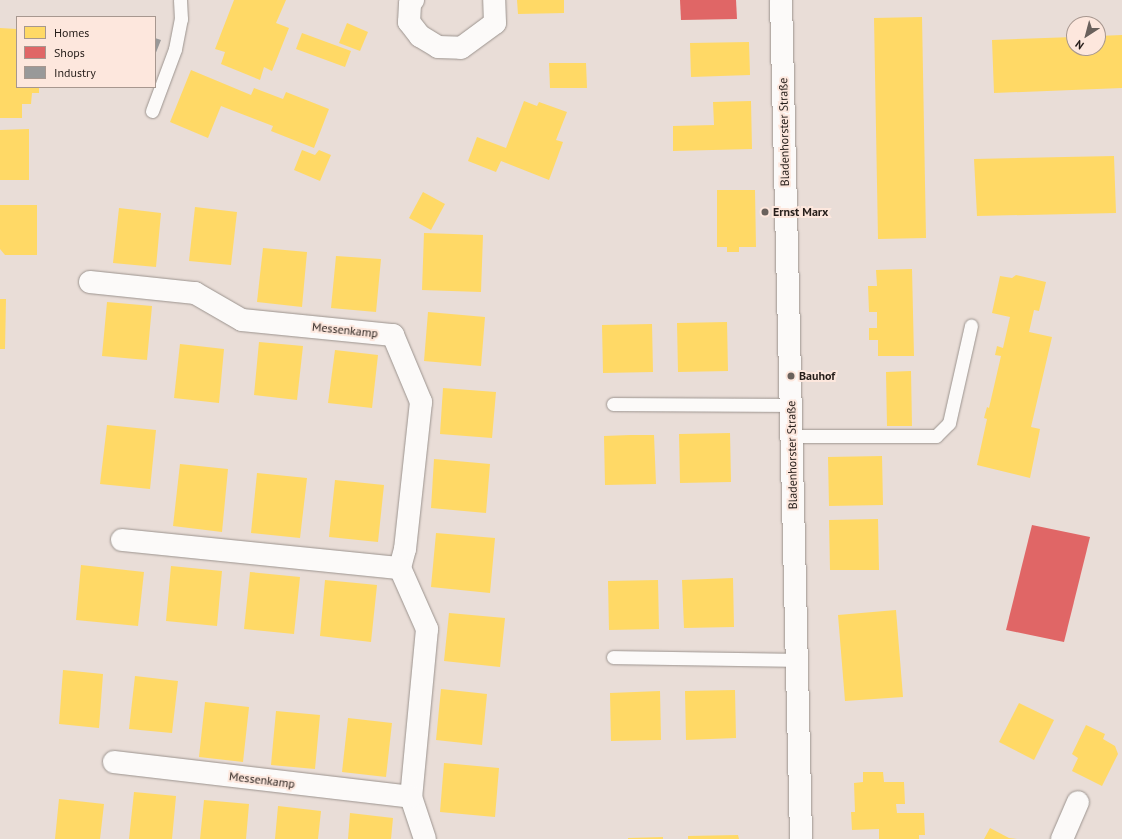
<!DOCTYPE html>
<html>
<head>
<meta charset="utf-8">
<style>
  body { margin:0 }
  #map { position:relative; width:1122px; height:839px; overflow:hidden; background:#e9ddd7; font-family:"PT Sans",sans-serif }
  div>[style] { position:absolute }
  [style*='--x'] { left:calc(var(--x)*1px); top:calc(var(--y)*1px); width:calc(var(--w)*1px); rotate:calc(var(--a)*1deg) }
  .homes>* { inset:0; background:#ffd966 }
  .shops>* { inset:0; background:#e06666 }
  .industry>* { inset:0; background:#999 }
  .roads { filter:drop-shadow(0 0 1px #9b938e) drop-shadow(0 0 1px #9b938e) }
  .lane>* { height:13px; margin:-6.5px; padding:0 6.5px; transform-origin:6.5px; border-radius:6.5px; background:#fcfaf9 }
  .street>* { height:22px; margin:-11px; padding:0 11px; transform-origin:11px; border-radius:11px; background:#fcfaf9 }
  .dots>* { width:11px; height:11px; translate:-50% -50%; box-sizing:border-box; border:2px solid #fde7dd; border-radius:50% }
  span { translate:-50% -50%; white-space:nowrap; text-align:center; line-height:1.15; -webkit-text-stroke:4px #fde7dd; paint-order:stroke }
  .street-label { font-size:12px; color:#261e1a }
  .poi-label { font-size:12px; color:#261e1a; font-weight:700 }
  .left { translate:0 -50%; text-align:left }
  .legend { position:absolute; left:16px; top:16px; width:140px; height:72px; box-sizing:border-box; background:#fde7dd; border:1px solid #a7978f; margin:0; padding:5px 7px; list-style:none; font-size:12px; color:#261e1a }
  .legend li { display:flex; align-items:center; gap:8px; height:20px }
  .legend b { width:20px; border:1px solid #a7978f }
  .north { position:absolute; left:1066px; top:16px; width:40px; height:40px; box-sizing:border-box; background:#fde7dd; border:1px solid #a7978f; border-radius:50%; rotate:216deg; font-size:11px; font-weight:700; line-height:16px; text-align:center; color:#261e1a }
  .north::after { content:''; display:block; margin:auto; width:14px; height:18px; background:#6a615c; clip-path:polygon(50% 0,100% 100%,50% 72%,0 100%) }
</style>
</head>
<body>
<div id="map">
  <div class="homes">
    <div style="clip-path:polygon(234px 0,286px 0,276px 23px,289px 28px,272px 71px,264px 67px,260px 80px,221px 64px,225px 52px,215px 49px)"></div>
    <div style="clip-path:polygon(517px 0,564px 0,564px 13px,518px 14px)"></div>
    <div style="clip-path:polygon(922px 17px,926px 238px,878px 239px,874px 18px)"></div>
    <div style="clip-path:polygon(347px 23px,368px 32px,360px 51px,339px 43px)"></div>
    <div style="clip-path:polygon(0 28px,17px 29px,17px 87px,39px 87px,39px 93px,32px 93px,31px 104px,22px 104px,22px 118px,0 118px)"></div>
    <div style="clip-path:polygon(302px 33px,351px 51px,345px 67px,296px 49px)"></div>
    <div style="clip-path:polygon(1122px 35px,1122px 88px,994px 93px,992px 40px,1074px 37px,1074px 48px,1098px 48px,1098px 36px)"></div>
    <div style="clip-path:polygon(749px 42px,750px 75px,691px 77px,690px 43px)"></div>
    <div style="clip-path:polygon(549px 63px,586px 63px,587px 88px,550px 88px)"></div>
    <div style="clip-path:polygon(191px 70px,251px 95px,254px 88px,283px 99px,286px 92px,329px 109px,314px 148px,271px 131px,273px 126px,221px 106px,208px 138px,170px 122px)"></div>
    <div style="clip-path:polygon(524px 101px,537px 106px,539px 102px,567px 112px,556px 140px,563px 142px,549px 180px,501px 161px,496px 172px,468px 161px,477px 137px,506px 148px)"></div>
    <div style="clip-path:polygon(751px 101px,752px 149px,673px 151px,673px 126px,714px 125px,713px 102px)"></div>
    <div style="clip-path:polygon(29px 129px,29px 180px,0 180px,0 130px)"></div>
    <div style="clip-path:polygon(302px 150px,315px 155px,319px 150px,331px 155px,320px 181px,294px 170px)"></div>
    <div style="clip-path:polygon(1114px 156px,1116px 213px,977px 216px,974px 159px)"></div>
    <div style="clip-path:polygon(717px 190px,755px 190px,756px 247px,739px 247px,739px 252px,727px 252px,727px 247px,717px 247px)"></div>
    <div style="clip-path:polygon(423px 192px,445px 204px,431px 230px,409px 218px)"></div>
    <div style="clip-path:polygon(0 205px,37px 205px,37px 255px,5px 255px,0 249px)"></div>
    <div style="clip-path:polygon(195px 207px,237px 212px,231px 265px,189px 261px)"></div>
    <div style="clip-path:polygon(119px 208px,161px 213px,156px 267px,113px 263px)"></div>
    <div style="clip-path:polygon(424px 233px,483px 235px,481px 292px,422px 290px)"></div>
    <div style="clip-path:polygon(263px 248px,307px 252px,302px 307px,257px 302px)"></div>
    <div style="clip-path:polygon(336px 256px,381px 259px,376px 312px,331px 308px)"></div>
    <div style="clip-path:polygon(912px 269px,914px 356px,878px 356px,878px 340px,869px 340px,869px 328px,877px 328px,877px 312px,869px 312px,868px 286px,877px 286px,876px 270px)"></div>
    <div style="clip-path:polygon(1016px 275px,1046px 282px,1039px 311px,1034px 310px,1029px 332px,1052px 337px,1031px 427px,1040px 429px,1030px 478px,977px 465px,987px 419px,984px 418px,987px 407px,989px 408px,1001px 356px,995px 355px,997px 346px,1003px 348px,1010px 317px,992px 313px,1000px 276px,1012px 278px)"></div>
    <div style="clip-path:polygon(0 299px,6px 299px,5px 349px,0 349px)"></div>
    <div style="clip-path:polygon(107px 302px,152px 306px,147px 360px,102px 356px)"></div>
    <div style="clip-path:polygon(428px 312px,485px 317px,481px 366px,424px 361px)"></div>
    <div style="clip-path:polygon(727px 322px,728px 371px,678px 372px,677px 323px)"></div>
    <div style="clip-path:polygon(652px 324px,653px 372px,603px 373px,602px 325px)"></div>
    <div style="clip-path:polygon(259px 342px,303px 346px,297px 400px,254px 395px)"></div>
    <div style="clip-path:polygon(180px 344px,224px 349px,219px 403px,174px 398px)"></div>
    <div style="clip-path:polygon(335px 350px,378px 355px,372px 408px,328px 403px)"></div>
    <div style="clip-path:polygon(911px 371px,912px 426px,887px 426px,886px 372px)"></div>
    <div style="clip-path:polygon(443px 388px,496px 392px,492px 438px,440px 434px)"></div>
    <div style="clip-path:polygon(107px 425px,156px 430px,150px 489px,100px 484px)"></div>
    <div style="clip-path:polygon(730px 433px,731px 482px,680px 483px,679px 434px)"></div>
    <div style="clip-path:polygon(630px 435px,654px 435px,656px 484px,605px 485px,604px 436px)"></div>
    <div style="clip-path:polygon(882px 456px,883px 505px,829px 506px,828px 457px)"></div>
    <div style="clip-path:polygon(434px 459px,490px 464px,486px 513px,431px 508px)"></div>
    <div style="clip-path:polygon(180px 464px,228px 469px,222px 532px,173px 526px)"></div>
    <div style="clip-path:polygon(257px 473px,307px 478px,300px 538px,251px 533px)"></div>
    <div style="clip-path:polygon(335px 480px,384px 485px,378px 542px,329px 537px)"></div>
    <div style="clip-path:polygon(878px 519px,879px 570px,830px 570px,829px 520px)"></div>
    <div style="clip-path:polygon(436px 533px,495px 538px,490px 593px,431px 587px)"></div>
    <div style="clip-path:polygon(81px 565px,144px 572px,138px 626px,76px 620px)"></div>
    <div style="clip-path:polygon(171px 566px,222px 571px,217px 626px,166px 621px)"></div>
    <div style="clip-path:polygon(250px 572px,300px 577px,294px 634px,244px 629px)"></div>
    <div style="clip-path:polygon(733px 578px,734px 627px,684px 628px,682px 580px)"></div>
    <div style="clip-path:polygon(325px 580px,377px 585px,371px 642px,320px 636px)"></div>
    <div style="clip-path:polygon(658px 580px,659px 629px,609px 630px,608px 581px)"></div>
    <div style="clip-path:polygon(896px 610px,903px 697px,845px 701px,838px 615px)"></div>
    <div style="clip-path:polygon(449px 613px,505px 618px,500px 667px,444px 661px)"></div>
    <div style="clip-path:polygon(63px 670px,103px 674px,99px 728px,59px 724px)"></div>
    <div style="clip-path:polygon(135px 676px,178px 681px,172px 733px,129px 729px)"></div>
    <div style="clip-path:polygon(441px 689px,487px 694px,482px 745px,436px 740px)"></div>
    <div style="clip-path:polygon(735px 690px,736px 738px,686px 740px,685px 691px)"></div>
    <div style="clip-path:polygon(660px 691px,661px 740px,611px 741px,610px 693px)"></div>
    <div style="clip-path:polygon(205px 702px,249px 707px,243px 762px,199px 757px)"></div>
    <div style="clip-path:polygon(1019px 703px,1054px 720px,1034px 760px,999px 742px)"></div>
    <div style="clip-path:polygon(276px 711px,320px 715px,315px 769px,271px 765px)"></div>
    <div style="clip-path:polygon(348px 718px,392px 723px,386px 777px,342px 772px)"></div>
    <div style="clip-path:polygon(1086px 725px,1105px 734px,1103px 739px,1115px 746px,1118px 754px,1102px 786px,1072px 771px,1078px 758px,1072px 754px)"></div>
    <div style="clip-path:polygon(444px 763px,499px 768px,495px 817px,440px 812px)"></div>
    <div style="clip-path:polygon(863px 772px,883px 772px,884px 782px,904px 782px,905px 804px,896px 804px,897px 813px,924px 813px,925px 835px,919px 835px,919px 839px,879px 839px,879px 829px,852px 830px,851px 812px,855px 812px,854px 783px,863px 782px)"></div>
    <div style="clip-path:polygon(134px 792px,176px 796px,172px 839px,129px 839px)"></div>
    <div style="clip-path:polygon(59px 799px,104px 804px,100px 839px,55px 839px)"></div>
    <div style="clip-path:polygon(204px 800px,249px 804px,246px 839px,200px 839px)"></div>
    <div style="clip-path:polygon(278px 806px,321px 811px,318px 839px,275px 839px)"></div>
    <div style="clip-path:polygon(350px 813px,393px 818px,391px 839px,348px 839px)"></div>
    <div style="clip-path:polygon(990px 828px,1009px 838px,1017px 839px,984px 839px)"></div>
    <div style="clip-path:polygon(738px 835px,739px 839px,688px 839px,688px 836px)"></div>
    <div style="clip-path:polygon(663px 837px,663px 839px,628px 839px,628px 838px)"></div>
  </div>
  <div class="shops">
    <div style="clip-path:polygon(680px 0,736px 0,737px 19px,681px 20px)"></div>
    <div style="clip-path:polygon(1032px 525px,1090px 537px,1064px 642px,1006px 630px)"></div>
  </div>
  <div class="industry">
    <div style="clip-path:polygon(155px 38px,161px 40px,155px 55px)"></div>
  </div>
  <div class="roads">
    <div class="lane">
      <div style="--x:152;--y:111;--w:66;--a:-69.6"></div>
      <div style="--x:175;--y:49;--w:31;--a:-79"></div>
      <div style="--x:181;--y:19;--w:19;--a:-93"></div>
      <div style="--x:613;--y:404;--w:178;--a:0.3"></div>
      <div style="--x:792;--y:436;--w:144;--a:0"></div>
      <div style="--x:936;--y:436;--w:18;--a:-45"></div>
      <div style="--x:949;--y:423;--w:100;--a:-77.3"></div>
      <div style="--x:613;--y:657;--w:184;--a:0.9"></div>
    </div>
    <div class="street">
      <div style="--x:413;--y:0;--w:5;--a:127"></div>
      <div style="--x:410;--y:4;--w:18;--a:93"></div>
      <div style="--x:409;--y:22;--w:18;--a:52"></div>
      <div style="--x:420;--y:36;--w:21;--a:31"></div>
      <div style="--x:438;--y:47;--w:23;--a:2"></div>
      <div style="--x:461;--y:48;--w:42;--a:-36.3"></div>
      <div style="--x:495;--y:23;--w:23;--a:-92"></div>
      <div style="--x:781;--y:0;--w:839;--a:88.63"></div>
      <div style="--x:90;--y:282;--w:106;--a:6"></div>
      <div style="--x:195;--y:293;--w:54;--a:29.9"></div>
      <div style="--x:242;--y:320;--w:152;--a:5.7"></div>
      <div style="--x:393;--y:335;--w:73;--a:67.3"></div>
      <div style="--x:421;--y:402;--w:148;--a:96.2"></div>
      <div style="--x:405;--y:549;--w:20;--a:105"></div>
      <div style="--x:122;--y:540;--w:279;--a:5.8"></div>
      <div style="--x:400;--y:568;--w:67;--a:66.1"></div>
      <div style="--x:427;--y:629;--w:169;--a:95.4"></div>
      <div style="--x:411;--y:797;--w:44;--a:71.6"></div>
      <div style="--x:114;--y:762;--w:299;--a:6.7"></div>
      <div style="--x:1062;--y:839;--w:40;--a:-66.6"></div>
    </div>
  </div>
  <div class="dots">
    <div style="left:765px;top:212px;background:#6a615c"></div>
    <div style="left:791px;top:376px;background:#6a615c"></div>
  </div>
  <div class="street-label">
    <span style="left:784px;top:132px;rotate:-91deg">Bladenhorster Straße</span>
    <span style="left:345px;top:330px;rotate:6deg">Messenkamp</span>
    <span style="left:792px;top:455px;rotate:-91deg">Bladenhorster Straße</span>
    <span style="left:262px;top:780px;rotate:7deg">Messenkamp</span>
  </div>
  <div class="poi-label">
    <span class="left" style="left:773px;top:212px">Ernst Marx</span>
    <span class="left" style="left:799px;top:376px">Bauhof</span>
  </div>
  <ul class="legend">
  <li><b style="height:11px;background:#ffd966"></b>Homes</li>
  <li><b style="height:11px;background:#e06666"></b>Shops</li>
  <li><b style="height:11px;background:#999"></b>Industry</li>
  </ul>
  <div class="north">N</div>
</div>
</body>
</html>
